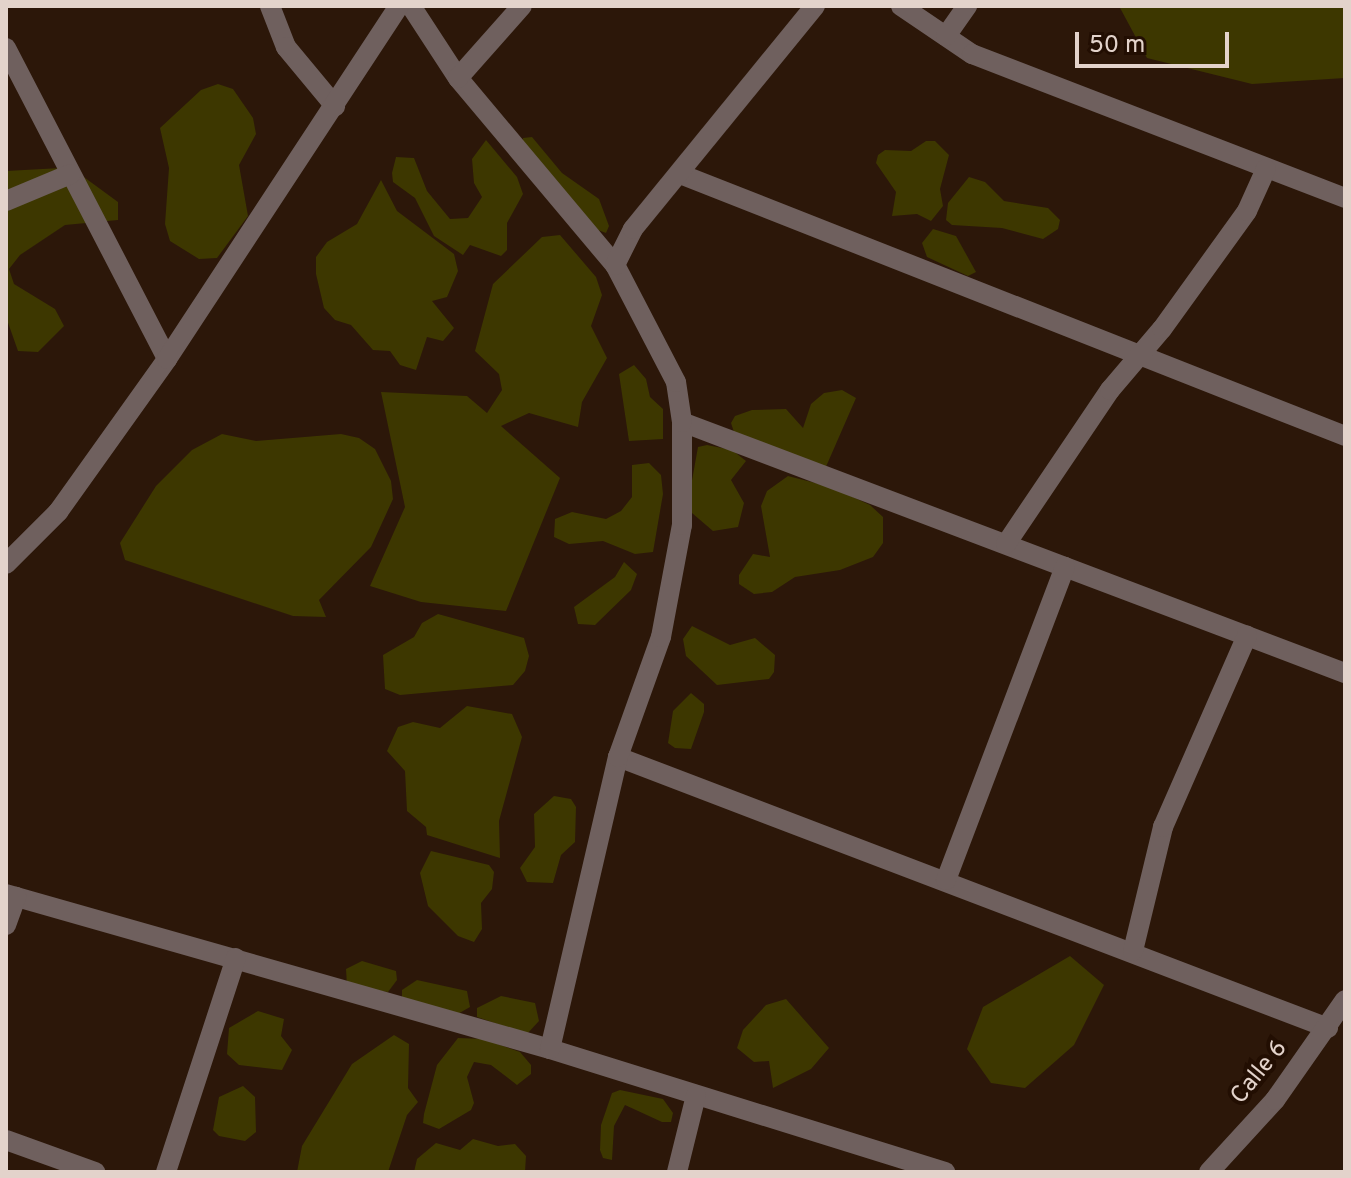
<!DOCTYPE html>
<html>
<head>
<meta charset="utf-8">
<style>
  body { margin:0 }
  #map { position:relative; width:1351px; height:1178px; overflow:hidden; background:#2c1709; font-family:Overpass,sans-serif }
  div>[style] { position:absolute }
  [style*='--x'] { left:calc(var(--x)*1px); top:calc(var(--y)*1px); width:calc(var(--w)*1px); rotate:calc(var(--a)*1deg) }
  .green>* { inset:0; background:#3d3700 }
  .minor>* { height:20px; margin:-10px; padding:0 10px; transform-origin:10px; border-radius:10px; background:#6f605e }
  span { translate:-50% -50%; white-space:nowrap; text-align:center; line-height:1.15; -webkit-text-stroke:8px #220e02; paint-order:stroke }
  .street-label { font-size:24px; color:#e3d3cb }
  .frame { position:absolute; inset:0; border:8px solid #e3d3cb; pointer-events:none }
  .scale { position:absolute; left:1075px; top:32px; width:154px; height:36px; box-sizing:border-box; border:4px solid #e3d3cb; border-top:0; padding-left:10px; font-size:24px; line-height:28px; white-space:nowrap; color:#e3d3cb; -webkit-text-stroke:6px #220e02; paint-order:stroke }
</style>
</head>
<body>
<div id="map">
  <div class="green">
    <div style="clip-path:polygon(1119px 6px,1345px 6px,1345px 78px,1252px 84px,1147px 58px)"></div>
    <div style="clip-path:polygon(218px 84px,233px 89px,253px 118px,256px 134px,239px 165px,248px 216px,217px 258px,199px 259px,170px 241px,165px 224px,169px 168px,160px 128px,201px 90px)"></div>
    <div style="clip-path:polygon(532px 137px,562px 173px,599px 199px,609px 226px,606px 233px,587px 226px,523px 146px,523px 138px)"></div>
    <div style="clip-path:polygon(486px 140px,517px 177px,523px 194px,507px 223px,507px 250px,501px 256px,470px 245px,463px 255px,434px 236px,415px 198px,393px 182px,392px 173px,396px 157px,414px 158px,427px 191px,450px 219px,468px 218px,482px 197px,474px 183px,472px 159px)"></div>
    <div style="clip-path:polygon(926px 141px,935px 141px,949px 155px,940px 189px,943px 206px,931px 221px,917px 214px,892px 216px,896px 192px,876px 163px,878px 155px,885px 150px,911px 151px)"></div>
    <div style="clip-path:polygon(61px 168px,77px 172px,118px 202px,118px 220px,65px 225px,20px 255px,9px 269px,14px 284px,55px 309px,64px 326px,38px 352px,18px 351px,6px 317px,6px 171px)"></div>
    <div style="clip-path:polygon(969px 177px,985px 182px,1004px 201px,1048px 208px,1060px 220px,1058px 229px,1043px 239px,1002px 228px,952px 225px,946px 220px,948px 203px)"></div>
    <div style="clip-path:polygon(381px 180px,397px 211px,454px 254px,458px 271px,447px 297px,432px 301px,454px 328px,443px 341px,427px 337px,416px 370px,400px 365px,390px 351px,373px 350px,351px 325px,335px 320px,324px 308px,316px 274px,316px 257px,327px 242px,357px 224px)"></div>
    <div style="clip-path:polygon(933px 229px,956px 236px,976px 272px,968px 276px,927px 257px,922px 243px)"></div>
    <div style="clip-path:polygon(560px 235px,596px 277px,602px 295px,591px 326px,607px 358px,582px 402px,578px 427px,529px 413px,501px 426px,560px 478px,506px 611px,421px 602px,370px 586px,405px 507px,381px 392px,467px 396px,487px 413px,502px 390px,499px 374px,475px 351px,493px 284px,542px 237px)"></div>
    <div style="clip-path:polygon(634px 365px,646px 379px,650px 397px,663px 409px,663px 439px,629px 441px,619px 374px)"></div>
    <div style="clip-path:polygon(842px 390px,856px 398px,825px 469px,734px 432px,731px 423px,735px 416px,752px 410px,786px 409px,803px 428px,811px 404px,824px 393px)"></div>
    <div style="clip-path:polygon(222px 434px,256px 441px,341px 434px,359px 438px,375px 449px,391px 481px,393px 499px,371px 547px,319px 600px,326px 617px,293px 616px,125px 560px,120px 543px,156px 486px,192px 450px)"></div>
    <div style="clip-path:polygon(707px 445px,732px 450px,746px 461px,731px 480px,744px 503px,738px 527px,713px 531px,692px 513px,689px 497px,698px 447px)"></div>
    <div style="clip-path:polygon(649px 463px,661px 475px,663px 494px,653px 552px,635px 554px,603px 541px,569px 544px,554px 537px,555px 519px,572px 512px,606px 519px,621px 511px,632px 497px,632px 465px)"></div>
    <div style="clip-path:polygon(788px 476px,831px 487px,870px 505px,883px 517px,883px 543px,873px 557px,840px 570px,795px 577px,772px 592px,754px 594px,739px 584px,739px 575px,753px 554px,770px 557px,761px 506px,767px 491px)"></div>
    <div style="clip-path:polygon(624px 562px,637px 574px,631px 590px,595px 625px,578px 624px,574px 607px,615px 577px)"></div>
    <div style="clip-path:polygon(438px 614px,524px 638px,529px 656px,525px 671px,513px 685px,400px 695px,385px 689px,383px 655px,414px 637px,422px 623px)"></div>
    <div style="clip-path:polygon(692px 626px,730px 645px,755px 638px,775px 655px,774px 672px,769px 679px,717px 685px,686px 656px,683px 639px)"></div>
    <div style="clip-path:polygon(691px 693px,704px 704px,704px 712px,691px 749px,675px 748px,668px 743px,673px 711px)"></div>
    <div style="clip-path:polygon(467px 706px,512px 714px,522px 737px,499px 821px,500px 858px,427px 835px,426px 827px,407px 811px,405px 771px,387px 751px,398px 727px,413px 722px,440px 728px)"></div>
    <div style="clip-path:polygon(554px 796px,571px 799px,576px 807px,575px 842px,561px 855px,553px 883px,527px 882px,520px 868px,535px 847px,534px 814px)"></div>
    <div style="clip-path:polygon(431px 851px,489px 865px,494px 872px,492px 889px,481px 903px,482px 929px,474px 942px,458px 936px,428px 906px,420px 873px)"></div>
    <div style="clip-path:polygon(1070px 956px,1104px 985px,1074px 1045px,1025px 1088px,991px 1083px,967px 1049px,983px 1007px)"></div>
    <div style="clip-path:polygon(362px 961px,396px 971px,397px 980px,388px 992px,347px 986px,346px 969px)"></div>
    <div style="clip-path:polygon(417px 980px,467px 991px,470px 1007px,456px 1015px,402px 1000px,402px 990px)"></div>
    <div style="clip-path:polygon(501px 996px,535px 1003px,539px 1021px,527px 1034px,477px 1017px,477px 1008px)"></div>
    <div style="clip-path:polygon(786px 999px,829px 1048px,811px 1069px,773px 1088px,769px 1061px,754px 1062px,737px 1048px,743px 1030px,766px 1005px)"></div>
    <div style="clip-path:polygon(258px 1011px,284px 1019px,281px 1036px,292px 1050px,282px 1070px,239px 1065px,227px 1054px,229px 1028px)"></div>
    <div style="clip-path:polygon(394px 1035px,409px 1044px,408px 1088px,418px 1102px,407px 1115px,388px 1172px,297px 1172px,302px 1146px,352px 1064px)"></div>
    <div style="clip-path:polygon(458px 1038px,484px 1039px,520px 1052px,531px 1065px,531px 1074px,517px 1085px,491px 1065px,474px 1062px,467px 1077px,474px 1103px,471px 1110px,439px 1129px,423px 1123px,424px 1114px,437px 1065px)"></div>
    <div style="clip-path:polygon(243px 1086px,255px 1097px,256px 1132px,245px 1141px,219px 1136px,213px 1130px,219px 1097px)"></div>
    <div style="clip-path:polygon(620px 1090px,663px 1099px,673px 1113px,671px 1122px,662px 1122px,625px 1105px,614px 1126px,612px 1160px,603px 1158px,600px 1150px,601px 1125px,612px 1093px)"></div>
    <div style="clip-path:polygon(473px 1139px,498px 1146px,515px 1144px,526px 1156px,525px 1172px,414px 1172px,417px 1159px,436px 1143px,460px 1150px)"></div>
  </div>
  <div class="minor">
    <div style="--x:270;--y:6;--w:44;--a:68.7"></div>
    <div style="--x:286;--y:47;--w:77;--a:50.3"></div>
    <div style="--x:411;--y:6;--w:86;--a:56.9"></div>
    <div style="--x:458;--y:78;--w:244;--a:50"></div>
    <div style="--x:901;--y:6;--w:86;--a:34.1"></div>
    <div style="--x:972;--y:54;--w:400;--a:21.1"></div>
    <div style="--x:946;--y:36;--w:37;--a:-55"></div>
    <div style="--x:6;--y:48;--w:350;--a:62.6"></div>
    <div style="--x:458;--y:78;--w:96;--a:-48.4"></div>
    <div style="--x:680;--y:174;--w:715;--a:21.5"></div>
    <div style="--x:6;--y:201;--w:70;--a:-22.6"></div>
    <div style="--x:682;--y:422;--w:709;--a:20.74"></div>
    <div style="--x:1006;--y:544;--w:186;--a:-56"></div>
    <div style="--x:1110;--y:390;--w:80;--a:-49.6"></div>
    <div style="--x:1162;--y:329;--w:145;--a:-54.2"></div>
    <div style="--x:1247;--y:211;--w:46;--a:-65.7"></div>
    <div style="--x:6;--y:564;--w:74;--a:-45"></div>
    <div style="--x:58;--y:512;--w:188;--a:-54.5"></div>
    <div style="--x:167;--y:359;--w:422;--a:-56.7"></div>
    <div style="--x:618;--y:757;--w:760;--a:20.89"></div>
    <div style="--x:946;--y:880;--w:335;--a:-69.2"></div>
    <div style="--x:6;--y:894;--w:566;--a:15.9"></div>
    <div style="--x:550;--y:1049;--w:414;--a:17.3"></div>
    <div style="--x:6;--y:925;--w:30;--a:-70"></div>
    <div style="--x:1133;--y:951;--w:128;--a:-76.4"></div>
    <div style="--x:1163;--y:827;--w:209;--a:-66.3"></div>
    <div style="--x:550;--y:1049;--w:300;--a:-76.9"></div>
    <div style="--x:618;--y:757;--w:127;--a:-70.3"></div>
    <div style="--x:661;--y:637;--w:114;--a:-79.4"></div>
    <div style="--x:682;--y:525;--w:103;--a:-90"></div>
    <div style="--x:682;--y:422;--w:40;--a:-98.5"></div>
    <div style="--x:676;--y:382;--w:132;--a:-117.5"></div>
    <div style="--x:615;--y:265;--w:40;--a:-63.4"></div>
    <div style="--x:633;--y:229;--w:288;--a:-50.8"></div>
    <div style="--x:6;--y:1140;--w:95;--a:19.8"></div>
    <div style="--x:166;--y:1172;--w:225;--a:-71.9"></div>
    <div style="--x:677;--y:1172;--w:79;--a:-76.1"></div>
    <div style="--x:1209;--y:1172;--w:98;--a:-47.5"></div>
    <div style="--x:1275;--y:1100;--w:122;--a:-55"></div>
  </div>
  <div class="street-label">
    <span style="left:1260px;top:1073px;rotate:-51deg">Calle 6</span>
  </div>
  <div class="frame"></div>
  <div class="scale">50 m</div>
</div>
</body>
</html>
